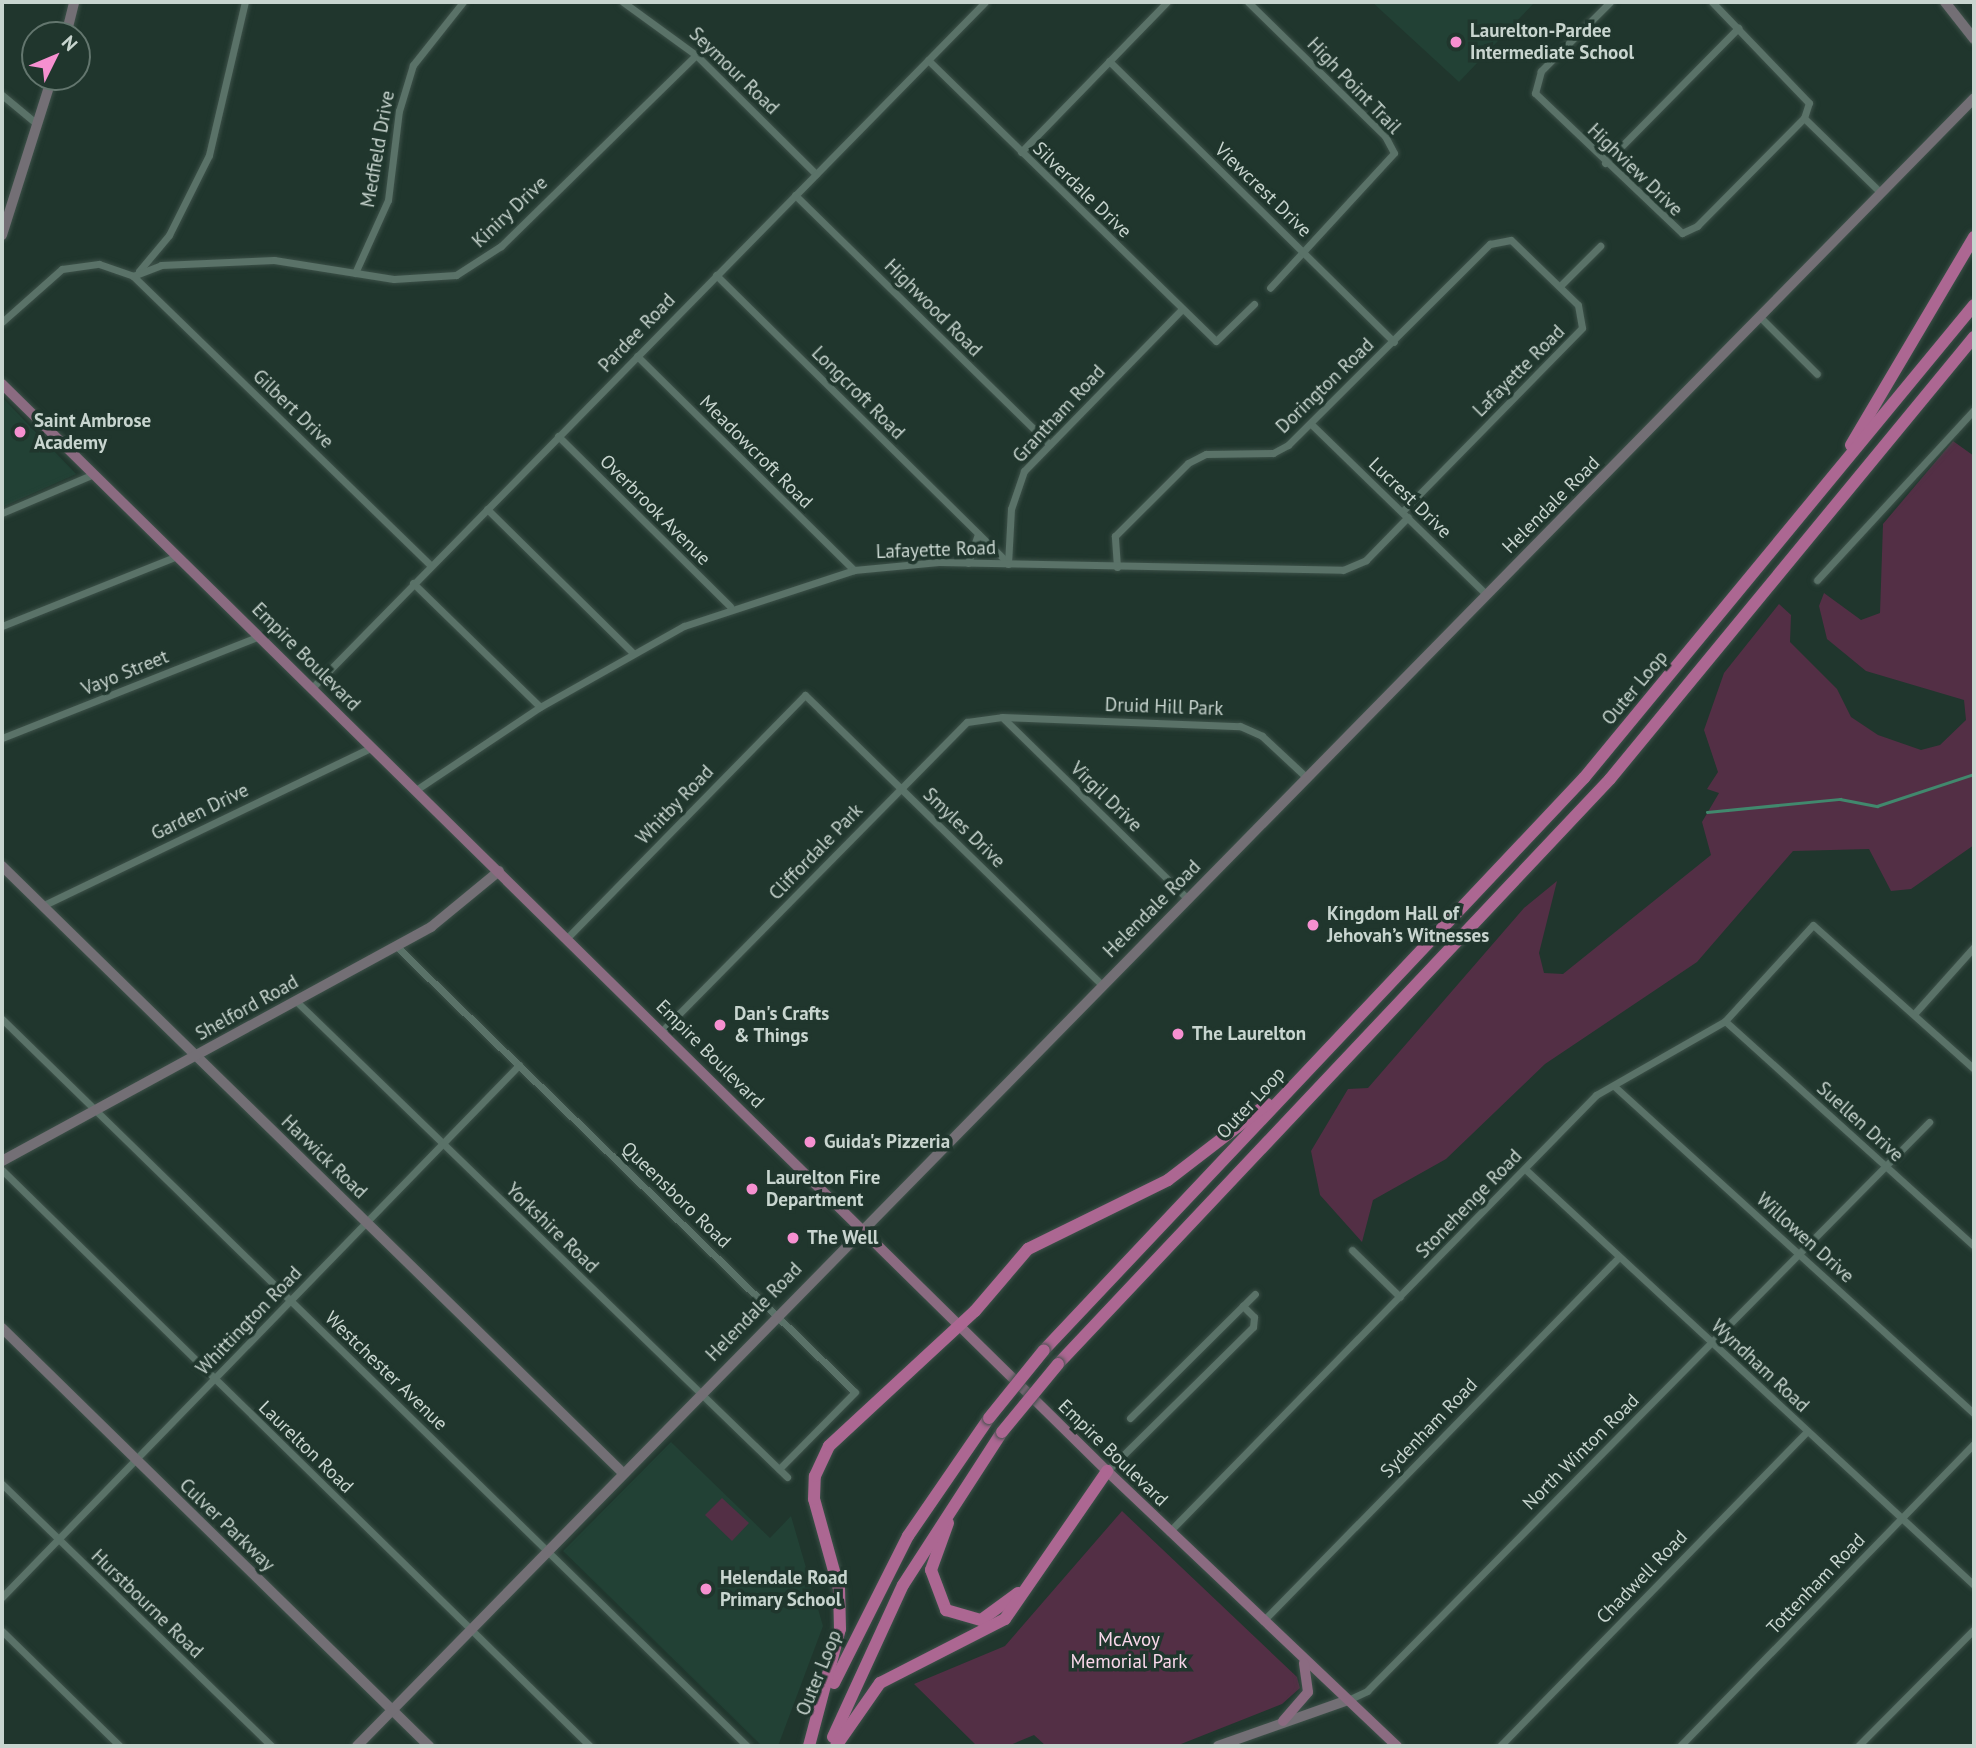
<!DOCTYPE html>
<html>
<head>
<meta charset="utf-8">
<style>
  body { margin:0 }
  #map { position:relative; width:1976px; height:1748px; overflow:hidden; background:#20362d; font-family:"PT Sans",sans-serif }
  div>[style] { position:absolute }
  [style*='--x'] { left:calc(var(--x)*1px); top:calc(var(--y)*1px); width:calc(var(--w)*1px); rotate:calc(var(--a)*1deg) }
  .built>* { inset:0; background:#224135 }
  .green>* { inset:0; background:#532f45 }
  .stream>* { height:2.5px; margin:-1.25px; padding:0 1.25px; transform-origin:1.25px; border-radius:1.25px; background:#41886d }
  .roads { filter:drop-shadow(0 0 2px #3d5149) drop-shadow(0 0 2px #3d5149) }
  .street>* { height:7px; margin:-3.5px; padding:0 3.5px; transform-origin:3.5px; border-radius:3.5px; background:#5a7268 }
  .secondary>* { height:10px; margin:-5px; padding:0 5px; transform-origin:5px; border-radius:5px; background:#736f75 }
  .primary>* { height:10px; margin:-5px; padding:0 5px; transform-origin:5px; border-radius:5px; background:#8b6b81 }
  .highway>* { height:12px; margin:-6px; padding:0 6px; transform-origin:6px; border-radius:6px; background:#ac6792 }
  .bridges { filter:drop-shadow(0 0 2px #3d5149) drop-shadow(0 0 2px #3d5149) }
  .highway-bridge>* { height:12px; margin:-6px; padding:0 6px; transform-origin:6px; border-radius:6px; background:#ac6792 }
  .dots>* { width:19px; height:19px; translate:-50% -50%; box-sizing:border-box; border:4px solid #20362d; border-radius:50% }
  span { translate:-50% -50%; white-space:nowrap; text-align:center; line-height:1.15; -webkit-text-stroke:7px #20362d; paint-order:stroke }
  .poi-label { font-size:19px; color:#c8d5cf; font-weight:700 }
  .left { translate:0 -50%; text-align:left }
  .street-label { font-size:19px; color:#c8d5cf }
  .park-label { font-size:19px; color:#fad8eb }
  .frame { position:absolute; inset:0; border:4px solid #c8d5cf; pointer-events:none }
  .north { position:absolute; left:21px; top:21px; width:70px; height:70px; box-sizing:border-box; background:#20362d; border:2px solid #63766e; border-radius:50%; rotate:47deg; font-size:19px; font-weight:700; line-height:28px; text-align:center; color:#c8d5cf }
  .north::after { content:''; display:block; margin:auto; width:24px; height:32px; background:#f690d0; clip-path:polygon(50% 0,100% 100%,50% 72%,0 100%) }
</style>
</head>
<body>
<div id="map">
  <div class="built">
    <div style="clip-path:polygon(1372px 2px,1535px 2px,1459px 82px)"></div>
    <div style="clip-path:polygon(2px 397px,76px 474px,2px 507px)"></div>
    <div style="clip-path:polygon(671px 1442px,770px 1538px,791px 1516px,823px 1626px,778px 1746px,762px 1746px,563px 1551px)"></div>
  </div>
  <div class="green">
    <div style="clip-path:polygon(1953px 441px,1974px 456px,1974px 845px,1911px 889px,1891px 891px,1869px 849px,1793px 851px,1697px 962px,1545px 1064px,1446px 1159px,1373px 1200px,1362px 1242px,1320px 1195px,1311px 1151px,1348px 1089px,1368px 1088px,1524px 908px,1557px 881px,1539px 953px,1544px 973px,1563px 974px,1711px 855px,1702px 822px,1719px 793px,1707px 789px,1718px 772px,1704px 730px,1724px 673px,1779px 604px,1791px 615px,1790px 642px,1837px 689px,1851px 717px,1878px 735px,1921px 750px,1940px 745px,1966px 720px,1964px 700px,1866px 671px,1827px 639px,1819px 606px,1824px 593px,1861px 620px,1880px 613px,1883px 524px)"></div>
    <div style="clip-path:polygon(722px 1498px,749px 1523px,732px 1541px,705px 1515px)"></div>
    <div style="clip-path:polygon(1122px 1511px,1297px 1677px,1300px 1688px,1282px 1704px,1176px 1746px,1046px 1746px,1034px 1735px,1008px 1746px,977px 1746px,914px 1684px,1005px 1646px)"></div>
  </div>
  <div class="stream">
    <div style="--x:1707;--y:812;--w:134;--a:-5.6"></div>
    <div style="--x:1840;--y:799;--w:38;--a:11"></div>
    <div style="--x:1877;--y:806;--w:102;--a:-18.3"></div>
  </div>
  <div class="roads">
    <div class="street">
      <div style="--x:623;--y:2;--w:90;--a:36"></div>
      <div style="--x:696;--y:55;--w:169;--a:44.8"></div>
      <div style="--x:1248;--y:2;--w:192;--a:44.4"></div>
      <div style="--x:1385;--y:136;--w:19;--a:62"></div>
      <div style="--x:1394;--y:153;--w:183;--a:132.6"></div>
      <div style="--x:1610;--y:2;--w:98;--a:135"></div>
      <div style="--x:1541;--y:71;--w:23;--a:105"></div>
      <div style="--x:1535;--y:93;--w:203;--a:43.6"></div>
      <div style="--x:1682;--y:233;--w:17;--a:-25"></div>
      <div style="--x:1697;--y:226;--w:152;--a:-45.3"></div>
      <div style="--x:1804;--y:118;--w:16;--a:-72"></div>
      <div style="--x:1809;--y:103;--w:140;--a:-133.8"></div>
      <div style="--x:928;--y:60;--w:402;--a:44.3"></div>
      <div style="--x:1216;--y:341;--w:53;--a:-44.2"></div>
      <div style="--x:1109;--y:61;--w:400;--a:44.6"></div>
      <div style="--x:2;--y:95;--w:45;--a:39.6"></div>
      <div style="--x:1804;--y:118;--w:106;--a:44.2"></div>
      <div style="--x:1021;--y:152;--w:209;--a:-45.8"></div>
      <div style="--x:1605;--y:163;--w:190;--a:-45.4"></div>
      <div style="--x:795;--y:195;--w:354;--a:44.4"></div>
      <div style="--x:139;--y:271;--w:47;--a:-50.2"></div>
      <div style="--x:169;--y:235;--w:89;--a:-63.4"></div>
      <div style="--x:209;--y:155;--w:157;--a:-76.8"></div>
      <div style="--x:355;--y:273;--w:80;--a:-65.7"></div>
      <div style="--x:388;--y:200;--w:90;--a:-83"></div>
      <div style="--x:399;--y:111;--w:48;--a:-73.1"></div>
      <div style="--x:413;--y:65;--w:80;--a:-51.6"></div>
      <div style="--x:716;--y:275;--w:410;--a:44.6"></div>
      <div style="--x:133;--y:276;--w:30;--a:-21"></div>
      <div style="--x:161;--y:265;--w:113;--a:-2.5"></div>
      <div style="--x:274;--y:260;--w:121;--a:9"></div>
      <div style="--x:394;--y:279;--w:62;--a:-3.7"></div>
      <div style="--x:456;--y:275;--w:54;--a:-32.8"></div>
      <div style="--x:501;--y:246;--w:273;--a:-44.4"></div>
      <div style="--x:1560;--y:286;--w:57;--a:-45"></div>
      <div style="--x:1761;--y:318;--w:79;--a:45"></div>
      <div style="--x:2;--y:322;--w:80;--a:-41.5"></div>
      <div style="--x:62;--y:269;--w:37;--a:-8"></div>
      <div style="--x:99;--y:264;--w:36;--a:19"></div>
      <div style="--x:133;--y:276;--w:414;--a:44.2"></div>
      <div style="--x:637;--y:356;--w:305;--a:44.6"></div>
      <div style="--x:1311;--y:424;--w:245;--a:44.2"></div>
      <div style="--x:558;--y:436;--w:242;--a:44.7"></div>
      <div style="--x:487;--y:509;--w:205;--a:44.6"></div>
      <div style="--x:2;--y:513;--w:100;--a:-23"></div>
      <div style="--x:968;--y:563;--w:31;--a:-71"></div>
      <div style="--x:1008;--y:564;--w:55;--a:-86.9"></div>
      <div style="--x:1011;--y:509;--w:40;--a:-71.1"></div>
      <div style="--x:1024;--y:471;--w:226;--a:-45.7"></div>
      <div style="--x:1117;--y:567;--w:31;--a:-94"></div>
      <div style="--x:1115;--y:536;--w:103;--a:-45"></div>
      <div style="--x:1188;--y:463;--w:20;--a:-27"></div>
      <div style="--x:1206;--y:454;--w:67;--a:-0.9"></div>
      <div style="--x:1273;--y:453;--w:17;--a:-28"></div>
      <div style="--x:1288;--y:445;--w:285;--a:-44.9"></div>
      <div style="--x:1490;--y:244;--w:21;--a:-11"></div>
      <div style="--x:1511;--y:240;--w:93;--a:44.1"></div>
      <div style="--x:1578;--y:305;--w:23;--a:80"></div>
      <div style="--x:1582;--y:328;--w:257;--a:134.4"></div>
      <div style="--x:1817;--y:580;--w:231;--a:-47.3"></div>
      <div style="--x:413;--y:583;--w:177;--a:44.3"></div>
      <div style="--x:2;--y:626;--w:188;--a:-21.8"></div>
      <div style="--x:312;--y:688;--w:961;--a:-45.55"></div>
      <div style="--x:1003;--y:718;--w:259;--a:44.4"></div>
      <div style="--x:2;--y:738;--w:277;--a:-21.6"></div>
      <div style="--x:416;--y:790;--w:149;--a:-33.8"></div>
      <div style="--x:540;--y:707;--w:165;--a:-29.4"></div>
      <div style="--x:684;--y:626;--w:179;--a:-18.2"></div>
      <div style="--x:854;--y:570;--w:85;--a:-5.4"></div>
      <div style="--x:939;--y:562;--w:404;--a:1.1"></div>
      <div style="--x:1343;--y:570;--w:25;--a:-23"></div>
      <div style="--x:1366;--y:560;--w:60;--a:-45.7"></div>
      <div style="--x:42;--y:906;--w:366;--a:-25.7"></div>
      <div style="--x:567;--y:938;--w:340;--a:-45.6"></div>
      <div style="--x:805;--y:695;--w:414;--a:44.3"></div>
      <div style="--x:396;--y:946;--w:640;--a:44.18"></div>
      <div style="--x:855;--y:1392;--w:108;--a:134.6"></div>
      <div style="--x:296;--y:1001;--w:684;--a:44.11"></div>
      <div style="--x:1914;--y:1014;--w:90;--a:-48.2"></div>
      <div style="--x:2;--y:1019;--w:1041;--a:44.3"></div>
      <div style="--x:1725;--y:1021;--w:336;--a:42.1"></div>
      <div style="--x:662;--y:1031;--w:434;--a:-45.4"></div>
      <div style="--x:967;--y:722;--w:35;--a:-8"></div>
      <div style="--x:1002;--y:717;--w:238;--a:2.2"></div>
      <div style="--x:1240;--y:726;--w:24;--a:24"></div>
      <div style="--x:1262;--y:736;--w:62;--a:43"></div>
      <div style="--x:1614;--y:1086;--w:487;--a:42.3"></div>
      <div style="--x:1525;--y:1169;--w:612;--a:42.82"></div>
      <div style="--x:2;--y:1170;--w:823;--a:44.41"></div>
      <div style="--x:1352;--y:1250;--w:67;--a:44.4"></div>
      <div style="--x:1130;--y:1418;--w:176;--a:-44.8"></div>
      <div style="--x:1107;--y:1471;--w:205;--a:-44.6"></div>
      <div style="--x:1253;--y:1327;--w:10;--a:-84"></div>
      <div style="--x:1254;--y:1317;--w:16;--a:-135"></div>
      <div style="--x:2;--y:1484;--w:376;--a:44.2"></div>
      <div style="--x:1169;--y:1532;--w:611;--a:-45.66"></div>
      <div style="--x:1596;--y:1095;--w:149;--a:-29.8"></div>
      <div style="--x:1725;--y:1021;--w:130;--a:-47.5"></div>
      <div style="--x:1813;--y:925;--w:216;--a:41.8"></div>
      <div style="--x:2;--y:1597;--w:742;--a:-45.82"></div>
      <div style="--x:1263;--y:1621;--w:509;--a:-45.64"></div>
      <div style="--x:2;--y:1631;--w:165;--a:44.3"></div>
      <div style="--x:1348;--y:1700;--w:21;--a:-25"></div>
      <div style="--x:1367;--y:1691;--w:800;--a:-45.35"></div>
      <div style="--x:1500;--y:1746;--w:440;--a:-45.7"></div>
      <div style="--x:1680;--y:1746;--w:421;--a:-45.8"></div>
      <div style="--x:1858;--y:1746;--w:165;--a:-45.2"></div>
    </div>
    <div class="secondary">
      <div style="--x:1945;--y:2;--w:47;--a:51.9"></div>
      <div style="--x:66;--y:35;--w:34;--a:-76"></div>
      <div style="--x:2;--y:235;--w:166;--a:-72.4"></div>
      <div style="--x:2;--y:866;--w:868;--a:44.35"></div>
      <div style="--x:2;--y:1161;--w:489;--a:-28.6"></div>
      <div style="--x:431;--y:927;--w:88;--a:-39.5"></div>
      <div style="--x:2;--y:1328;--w:598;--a:44.39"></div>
      <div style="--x:357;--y:1746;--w:2309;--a:-45.54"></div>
      <div style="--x:1218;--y:1746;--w:138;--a:-19.5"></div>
    </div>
    <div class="primary">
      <div style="--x:2;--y:384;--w:1550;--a:44.53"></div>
      <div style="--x:1107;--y:1471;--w:400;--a:43.5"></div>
      <div style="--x:1283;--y:1721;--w:38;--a:-49"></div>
      <div style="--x:1308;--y:1692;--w:29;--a:-98"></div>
    </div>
    <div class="highway">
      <div style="--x:1851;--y:445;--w:242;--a:-59.4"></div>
      <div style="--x:1044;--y:1350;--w:787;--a:-46.65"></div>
      <div style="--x:1584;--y:778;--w:613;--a:-50.49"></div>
      <div style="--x:1058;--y:1364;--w:804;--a:-46.66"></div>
      <div style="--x:1610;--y:779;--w:573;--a:-50.53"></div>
      <div style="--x:948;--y:1523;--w:50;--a:109.9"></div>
      <div style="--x:931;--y:1570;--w:43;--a:69.4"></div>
      <div style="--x:946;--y:1610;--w:36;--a:16"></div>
      <div style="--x:981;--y:1620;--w:46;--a:-36.1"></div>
      <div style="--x:834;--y:1683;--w:165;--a:-63.3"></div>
      <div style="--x:908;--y:1536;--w:143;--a:-55.5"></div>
      <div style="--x:833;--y:1737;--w:167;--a:-65.3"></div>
      <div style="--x:903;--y:1585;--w:182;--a:-57.1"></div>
      <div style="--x:809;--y:1746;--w:121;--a:-75.2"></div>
      <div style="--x:840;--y:1629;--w:40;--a:-91.4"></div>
      <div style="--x:839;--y:1589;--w:93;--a:-105.5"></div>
      <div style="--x:814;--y:1499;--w:23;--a:-88"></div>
      <div style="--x:815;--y:1476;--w:33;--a:-65"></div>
      <div style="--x:829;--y:1446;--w:199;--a:-42.8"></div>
      <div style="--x:975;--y:1311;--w:82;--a:-49.5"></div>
      <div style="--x:1028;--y:1249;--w:156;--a:-26.2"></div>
      <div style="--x:1168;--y:1180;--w:125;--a:-37.5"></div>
      <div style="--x:836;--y:1746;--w:77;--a:-55.1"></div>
      <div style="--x:880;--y:1683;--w:140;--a:-27.1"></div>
      <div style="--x:1005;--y:1619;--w:180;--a:-55.4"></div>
    </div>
  </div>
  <div class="bridges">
    <div class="highway-bridge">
      <div style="--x:989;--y:1418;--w:87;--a:-51"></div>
      <div style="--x:1002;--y:1432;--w:88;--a:-50.5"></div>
    </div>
  </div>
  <div class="dots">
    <div style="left:1456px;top:42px;background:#f690d0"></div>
    <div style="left:20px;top:432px;background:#f690d0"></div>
    <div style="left:1313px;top:925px;background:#f690d0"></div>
    <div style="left:720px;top:1025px;background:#f690d0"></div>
    <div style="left:1178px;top:1034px;background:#f690d0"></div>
    <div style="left:810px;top:1142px;background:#f690d0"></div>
    <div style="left:752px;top:1189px;background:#f690d0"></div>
    <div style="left:793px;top:1238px;background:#f690d0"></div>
    <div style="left:706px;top:1589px;background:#f690d0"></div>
  </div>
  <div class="poi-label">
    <span class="left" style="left:1470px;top:42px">Laurelton-Pardee<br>Intermediate School</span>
    <span class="left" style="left:34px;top:432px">Saint Ambrose<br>Academy</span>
    <span class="left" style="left:1327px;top:925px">Kingdom Hall of<br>Jehovah’s Witnesses</span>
    <span class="left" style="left:734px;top:1025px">Dan's Crafts<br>&amp; Things</span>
    <span class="left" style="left:1192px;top:1034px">The Laurelton</span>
    <span class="left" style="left:824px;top:1142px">Guida's Pizzeria</span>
    <span class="left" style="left:766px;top:1189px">Laurelton Fire<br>Department</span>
    <span class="left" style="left:807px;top:1238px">The Well</span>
    <span class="left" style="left:720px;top:1589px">Helendale Road<br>Primary School</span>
  </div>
  <div class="street-label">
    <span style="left:734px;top:71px;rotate:44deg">Seymour Road</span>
    <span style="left:1354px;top:86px;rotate:46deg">High Point Trail</span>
    <span style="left:378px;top:149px;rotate:-80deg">Medfield Drive</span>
    <span style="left:1635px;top:170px;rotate:44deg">Highview Drive</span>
    <span style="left:1082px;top:190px;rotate:44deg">Silverdale Drive</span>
    <span style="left:1263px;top:190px;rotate:44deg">Viewcrest Drive</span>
    <span style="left:510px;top:212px;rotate:-43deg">Kiniry Drive</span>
    <span style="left:933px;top:308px;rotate:45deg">Highwood Road</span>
    <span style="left:637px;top:333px;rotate:-46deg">Pardee Road</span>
    <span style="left:1519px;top:371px;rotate:-45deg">Lafayette Road</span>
    <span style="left:1325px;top:386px;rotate:-44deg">Dorington Road</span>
    <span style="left:858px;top:393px;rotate:45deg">Longcroft Road</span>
    <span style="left:293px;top:409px;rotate:44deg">Gilbert Drive</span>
    <span style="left:1059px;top:414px;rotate:-47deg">Grantham Road</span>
    <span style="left:756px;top:452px;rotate:45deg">Meadowcroft Road</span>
    <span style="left:1410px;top:498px;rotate:44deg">Lucrest Drive</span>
    <span style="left:1551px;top:505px;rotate:-45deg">Helendale Road</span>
    <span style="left:655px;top:510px;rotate:45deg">Overbrook Avenue</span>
    <span style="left:936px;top:550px;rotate:-2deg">Lafayette Road</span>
    <span style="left:306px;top:657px;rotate:45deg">Empire Boulevard</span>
    <span style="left:125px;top:673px;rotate:-22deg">Vayo Street</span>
    <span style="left:1635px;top:688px;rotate:-50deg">Outer Loop</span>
    <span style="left:1164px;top:707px;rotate:2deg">Druid Hill Park</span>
    <span style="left:1106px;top:797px;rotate:44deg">Virgil Drive</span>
    <span style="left:675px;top:805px;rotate:-46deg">Whitby Road</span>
    <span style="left:200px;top:812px;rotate:-26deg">Garden Drive</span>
    <span style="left:964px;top:828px;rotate:44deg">Smyles Drive</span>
    <span style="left:816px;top:852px;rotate:-46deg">Cliffordale Park</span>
    <span style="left:1152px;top:909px;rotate:-45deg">Helendale Road</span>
    <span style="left:247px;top:1008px;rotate:-29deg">Shelford Road</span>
    <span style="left:710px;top:1054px;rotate:45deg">Empire Boulevard</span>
    <span style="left:1251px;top:1103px;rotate:-47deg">Outer Loop</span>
    <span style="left:1860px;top:1122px;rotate:42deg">Suellen Drive</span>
    <span style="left:324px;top:1157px;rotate:44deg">Harwick Road</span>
    <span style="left:676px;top:1195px;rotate:44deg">Queensboro Road</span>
    <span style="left:1469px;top:1204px;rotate:-46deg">Stonehenge Road</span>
    <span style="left:552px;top:1228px;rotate:44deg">Yorkshire Road</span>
    <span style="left:1805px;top:1238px;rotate:42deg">Willowen Drive</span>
    <span style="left:754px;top:1312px;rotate:-46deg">Helendale Road</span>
    <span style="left:249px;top:1321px;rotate:-46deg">Whittington Road</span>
    <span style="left:1760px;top:1366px;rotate:43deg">Wyndham Road</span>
    <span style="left:386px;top:1371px;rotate:44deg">Westchester Avenue</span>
    <span style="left:1429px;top:1428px;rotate:-46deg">Sydenham Road</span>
    <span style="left:306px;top:1447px;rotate:44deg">Laurelton Road</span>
    <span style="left:1581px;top:1452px;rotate:-45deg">North Winton Road</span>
    <span style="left:1113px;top:1453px;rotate:44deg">Empire Boulevard</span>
    <span style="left:227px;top:1525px;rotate:44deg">Culver Parkway</span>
    <span style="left:1642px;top:1577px;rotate:-46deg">Chadwell Road</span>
    <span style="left:1816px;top:1584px;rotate:-46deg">Tottenham Road</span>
    <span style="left:147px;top:1604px;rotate:44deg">Hurstbourne Road</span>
    <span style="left:819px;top:1673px;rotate:-68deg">Outer Loop</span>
  </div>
  <div class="park-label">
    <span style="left:1129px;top:1651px">McAvoy<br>Memorial Park</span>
  </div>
  <div class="frame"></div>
  <div class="north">N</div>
</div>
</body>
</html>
